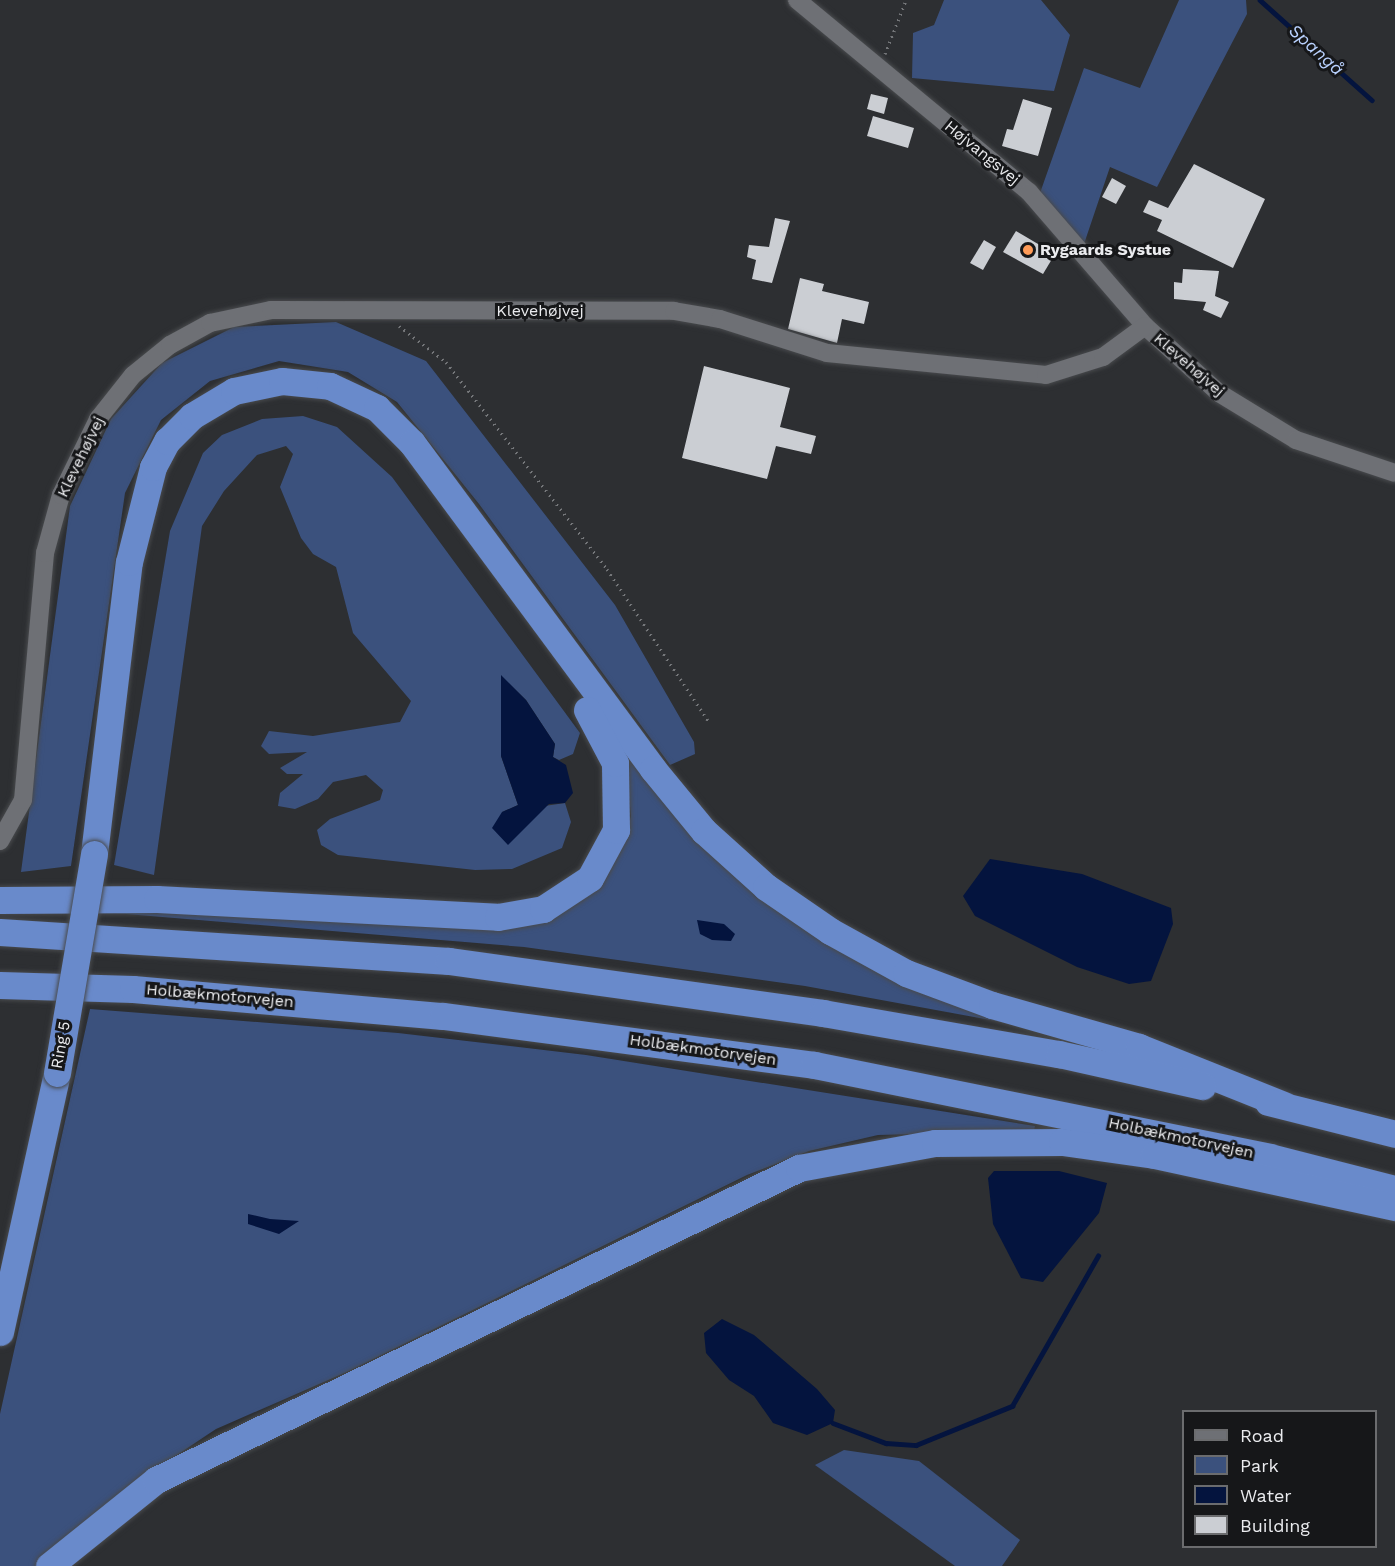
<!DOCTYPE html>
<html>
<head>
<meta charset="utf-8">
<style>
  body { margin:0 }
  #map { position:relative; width:1395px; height:1566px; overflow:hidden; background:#2d2f32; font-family:"Work Sans",sans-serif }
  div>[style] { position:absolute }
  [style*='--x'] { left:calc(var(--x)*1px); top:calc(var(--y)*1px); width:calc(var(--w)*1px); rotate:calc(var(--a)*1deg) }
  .green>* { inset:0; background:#3b517d }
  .water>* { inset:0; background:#04143e }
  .stream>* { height:4.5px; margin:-2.25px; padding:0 2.25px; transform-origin:2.25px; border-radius:2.25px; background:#04143e }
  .building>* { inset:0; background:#cbced3 }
  .path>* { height:3px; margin-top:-1.5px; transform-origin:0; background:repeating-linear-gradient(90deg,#75777a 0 1.5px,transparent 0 6px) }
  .roads { filter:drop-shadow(0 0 2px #484a4d) drop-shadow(0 0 2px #484a4d) }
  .minor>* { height:18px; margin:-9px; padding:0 9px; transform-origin:9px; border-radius:9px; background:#6e7075 }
  .highway>* { height:27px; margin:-13.5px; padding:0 13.5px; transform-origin:13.5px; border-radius:13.5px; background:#698acb }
  .bridges { filter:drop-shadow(0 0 2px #484a4d) drop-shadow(0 0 2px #484a4d) }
  .highway-bridge>* { height:27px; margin:-13.5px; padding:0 13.5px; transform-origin:13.5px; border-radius:13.5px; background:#698acb }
  .dots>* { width:16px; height:16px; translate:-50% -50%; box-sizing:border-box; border:3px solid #161719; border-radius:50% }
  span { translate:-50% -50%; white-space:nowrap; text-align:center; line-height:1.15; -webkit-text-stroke:6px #161719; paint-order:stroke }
  .street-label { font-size:16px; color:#eaebee }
  .poi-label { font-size:16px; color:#eaebee; font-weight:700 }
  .left { translate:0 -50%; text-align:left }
  .water-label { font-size:18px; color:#b9d1fe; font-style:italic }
  .legend { position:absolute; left:1182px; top:1410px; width:195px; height:138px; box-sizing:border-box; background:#161719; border:2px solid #6b6c6e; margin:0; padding:8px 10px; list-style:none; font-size:18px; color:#eaebee }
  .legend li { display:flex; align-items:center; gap:12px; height:30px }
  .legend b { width:30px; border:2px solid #6b6c6e }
</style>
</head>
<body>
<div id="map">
  <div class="green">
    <div style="clip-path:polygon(944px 0,1041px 0,1070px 35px,1054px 91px,912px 78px,913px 33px,934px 25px)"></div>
    <div style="clip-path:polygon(1179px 0,1246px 0,1247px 14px,1157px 187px,1110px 167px,1084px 244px,1040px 193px,1084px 68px,1140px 88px)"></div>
    <div style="clip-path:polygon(336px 322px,426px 361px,615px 605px,694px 742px,695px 754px,670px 765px,479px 504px,397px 402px,348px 372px,279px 361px,210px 381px,161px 420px,125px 493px,71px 866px,21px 872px,70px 506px,111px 419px,162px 363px,234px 327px)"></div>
    <div style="clip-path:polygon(303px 416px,337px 427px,392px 477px,580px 733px,573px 754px,559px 760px,553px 757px,555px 744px,526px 700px,501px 676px,501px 756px,518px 805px,502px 812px,565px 803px,571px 822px,562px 848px,512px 869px,475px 870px,338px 855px,321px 845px,317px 830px,330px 819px,380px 800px,383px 790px,366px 775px,333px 782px,318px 799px,295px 809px,278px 806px,280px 793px,303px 774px,287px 774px,280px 768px,307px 752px,269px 754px,261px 746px,269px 731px,313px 736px,400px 722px,411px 701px,353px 633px,336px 567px,313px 554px,301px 538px,280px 487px,293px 454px,286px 446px,257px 455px,224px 491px,202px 526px,154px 875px,114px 865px,170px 531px,203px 453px,222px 435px,262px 419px)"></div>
    <div style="clip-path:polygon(613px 731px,724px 859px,1034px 1028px,805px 986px,524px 947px,102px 912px,103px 907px,465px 926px,606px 875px,623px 847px,631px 816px,625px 756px)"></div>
    <div style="clip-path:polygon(90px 1009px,398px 1033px,586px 1055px,1035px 1126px,1034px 1131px,878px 1135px,809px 1151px,747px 1175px,349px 1371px,216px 1429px,144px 1477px,37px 1566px,0 1566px,0 1414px)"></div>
    <div style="clip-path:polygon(844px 1450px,919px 1461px,1020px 1540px,1002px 1566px,955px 1566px,815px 1465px)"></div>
  </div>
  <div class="water">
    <div style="clip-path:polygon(501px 675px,526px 700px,555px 744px,553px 757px,566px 765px,573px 793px,565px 803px,549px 804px,508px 845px,492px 828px,502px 812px,518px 805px,501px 756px)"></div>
    <div style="clip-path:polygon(990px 859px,1082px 874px,1171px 908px,1173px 924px,1151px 981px,1129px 984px,1077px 967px,975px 916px,963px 896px)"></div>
    <div style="clip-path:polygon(697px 920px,724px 924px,735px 934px,731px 941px,712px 940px,700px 934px)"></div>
    <div style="clip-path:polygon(994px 1171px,1059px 1171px,1107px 1183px,1099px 1213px,1043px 1282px,1021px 1278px,993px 1224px,988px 1178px)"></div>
    <div style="clip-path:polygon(248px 1214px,270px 1219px,299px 1221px,279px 1234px,248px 1224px)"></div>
    <div style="clip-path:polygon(722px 1319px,754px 1335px,817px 1389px,835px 1410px,833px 1423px,807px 1435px,773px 1423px,754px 1396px,729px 1380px,706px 1353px,704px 1333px)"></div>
  </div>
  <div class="stream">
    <div style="--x:1260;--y:0;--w:150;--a:41.8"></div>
    <div style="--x:833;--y:1423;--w:57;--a:20.7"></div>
    <div style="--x:886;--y:1443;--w:30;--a:4"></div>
    <div style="--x:916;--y:1445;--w:104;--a:-22.1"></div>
    <div style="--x:1012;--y:1406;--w:173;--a:-60.2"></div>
  </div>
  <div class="building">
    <div style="clip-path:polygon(871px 94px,888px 98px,884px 114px,867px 109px)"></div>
    <div style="clip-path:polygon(1023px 99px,1052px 108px,1038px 156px,1002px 146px,1007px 129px,1013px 130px)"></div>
    <div style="clip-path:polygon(873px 116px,914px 128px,908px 148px,867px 136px)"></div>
    <div style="clip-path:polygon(1194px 164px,1265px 199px,1233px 268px,1157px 231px,1162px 220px,1143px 212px,1149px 200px,1168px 208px)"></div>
    <div style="clip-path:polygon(1112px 178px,1126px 186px,1116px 204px,1102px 197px)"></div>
    <div style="clip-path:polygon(775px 218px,790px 221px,772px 283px,752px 279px,756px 260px,747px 257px,749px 245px,769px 247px)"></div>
    <div style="clip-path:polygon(1016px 231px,1055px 254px,1043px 274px,1003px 252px)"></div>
    <div style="clip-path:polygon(984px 240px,996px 247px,983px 270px,970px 263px)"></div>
    <div style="clip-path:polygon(1183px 269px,1219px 271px,1215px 296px,1229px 302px,1221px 318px,1203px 310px,1206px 302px,1174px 299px,1174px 282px,1182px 283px)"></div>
    <div style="clip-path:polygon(800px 278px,824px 284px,822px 291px,869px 302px,864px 324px,842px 319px,837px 343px,788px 329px)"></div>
    <div style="clip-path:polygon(704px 366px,790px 388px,780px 427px,816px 436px,811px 454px,776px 446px,767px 479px,682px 458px)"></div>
  </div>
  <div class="path">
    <div style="--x:885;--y:54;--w:58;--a:-68.7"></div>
    <div style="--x:399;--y:326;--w:59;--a:37.5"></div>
    <div style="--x:446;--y:362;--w:262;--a:52.1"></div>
    <div style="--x:607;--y:569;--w:184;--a:56.3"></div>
  </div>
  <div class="roads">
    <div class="minor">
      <div style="--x:797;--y:0;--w:301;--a:39.6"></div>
      <div style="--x:1029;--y:192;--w:177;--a:49.1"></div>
      <div style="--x:1145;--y:326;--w:100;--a:42.2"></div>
      <div style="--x:1219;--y:393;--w:90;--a:31.4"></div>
      <div style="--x:1296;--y:440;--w:104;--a:18.4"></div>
      <div style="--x:0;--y:841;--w:47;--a:-60.7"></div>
      <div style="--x:23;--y:800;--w:248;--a:-84.9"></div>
      <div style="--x:45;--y:553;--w:60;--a:-74.6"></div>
      <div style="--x:61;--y:495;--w:85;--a:-64"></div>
      <div style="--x:98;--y:419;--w:56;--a:-51.5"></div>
      <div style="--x:133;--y:375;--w:48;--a:-39"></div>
      <div style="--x:170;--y:345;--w:46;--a:-28.8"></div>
      <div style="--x:210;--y:323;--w:62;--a:-12"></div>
      <div style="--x:271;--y:310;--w:403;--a:0.1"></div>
      <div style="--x:674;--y:311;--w:47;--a:9.9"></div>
      <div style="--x:720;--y:319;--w:112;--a:17.6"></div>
      <div style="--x:827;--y:353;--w:220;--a:5.7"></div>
      <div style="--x:1046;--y:375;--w:60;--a:-17.5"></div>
      <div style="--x:1103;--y:357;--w:52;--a:-36.4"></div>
    </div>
    <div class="highway">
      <div style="--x:94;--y:854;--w:294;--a:-83.2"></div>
      <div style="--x:129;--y:562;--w:98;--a:-75.8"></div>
      <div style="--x:153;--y:467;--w:30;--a:-62"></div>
      <div style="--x:167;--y:441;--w:35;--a:-45"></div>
      <div style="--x:192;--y:416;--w:49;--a:-30.8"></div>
      <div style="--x:234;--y:391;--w:49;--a:-11.8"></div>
      <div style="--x:282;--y:381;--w:48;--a:5.9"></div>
      <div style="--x:330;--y:386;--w:52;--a:25.1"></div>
      <div style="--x:377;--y:408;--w:49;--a:45"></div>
      <div style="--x:412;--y:443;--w:405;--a:53.5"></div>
      <div style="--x:653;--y:769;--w:80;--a:50.6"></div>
      <div style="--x:704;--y:831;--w:84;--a:42.1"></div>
      <div style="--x:766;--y:887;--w:78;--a:34.5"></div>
      <div style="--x:830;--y:931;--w:87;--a:28.9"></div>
      <div style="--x:906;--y:973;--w:92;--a:20.4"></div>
      <div style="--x:992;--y:1005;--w:153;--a:15.9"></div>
      <div style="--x:1139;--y:1047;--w:156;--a:21.8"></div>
      <div style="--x:0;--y:900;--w:157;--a:-0.4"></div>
      <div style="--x:157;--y:899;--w:341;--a:3"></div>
      <div style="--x:498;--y:917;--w:46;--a:-10.1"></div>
      <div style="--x:543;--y:909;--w:56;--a:-33.4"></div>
      <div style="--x:590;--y:878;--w:55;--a:-61.6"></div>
      <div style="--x:616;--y:830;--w:67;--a:-90.9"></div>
      <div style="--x:615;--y:763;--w:60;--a:-117.8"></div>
      <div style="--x:0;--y:932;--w:450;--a:3.7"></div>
      <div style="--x:449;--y:961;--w:378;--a:7.9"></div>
      <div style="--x:823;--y:1013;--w:240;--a:9.9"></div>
      <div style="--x:1059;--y:1054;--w:147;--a:12.6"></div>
      <div style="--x:0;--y:985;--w:133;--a:1.7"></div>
      <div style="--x:133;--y:989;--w:311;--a:5"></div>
      <div style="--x:443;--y:1016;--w:374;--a:7.5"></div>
      <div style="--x:814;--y:1065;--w:465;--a:11.4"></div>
      <div style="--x:1270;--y:1157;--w:125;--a:14.4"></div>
      <div style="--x:1268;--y:1102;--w:131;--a:14.1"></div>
      <div style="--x:0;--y:1332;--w:265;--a:-77.6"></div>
      <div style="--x:49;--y:1566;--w:137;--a:-38.8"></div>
      <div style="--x:156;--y:1480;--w:715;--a:-25.88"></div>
      <div style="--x:799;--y:1168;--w:138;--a:-10.4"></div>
      <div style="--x:935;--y:1143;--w:127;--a:-0.5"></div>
      <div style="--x:1062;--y:1142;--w:93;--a:8"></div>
      <div style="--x:1154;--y:1155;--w:247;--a:12.2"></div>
    </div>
  </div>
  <div class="bridges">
    <div class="highway-bridge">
      <div style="--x:57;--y:1073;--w:222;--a:-80.4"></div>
    </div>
  </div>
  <div class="dots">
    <div style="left:1028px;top:250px;background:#fe9b58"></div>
  </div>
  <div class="street-label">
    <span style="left:982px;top:153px;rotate:39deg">Højvangsvej</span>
    <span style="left:540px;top:311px">Klevehøjvej</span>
    <span style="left:1189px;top:365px;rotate:41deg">Klevehøjvej</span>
    <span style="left:81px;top:457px;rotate:-64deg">Klevehøjvej</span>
    <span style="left:220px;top:996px;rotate:5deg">Holbækmotorvejen</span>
    <span style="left:61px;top:1045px;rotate:-80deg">Ring 5</span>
    <span style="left:703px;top:1050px;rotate:8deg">Holbækmotorvejen</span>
    <span style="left:1181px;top:1138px;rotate:12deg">Holbækmotorvejen</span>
  </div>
  <div class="poi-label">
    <span class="left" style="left:1040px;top:250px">Rygaards Systue</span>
  </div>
  <div class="water-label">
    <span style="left:1316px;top:50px;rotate:42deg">Spangå</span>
  </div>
  <ul class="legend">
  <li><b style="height:8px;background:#6e7075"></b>Road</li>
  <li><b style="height:16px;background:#3b517d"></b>Park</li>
  <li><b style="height:16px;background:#04143e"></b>Water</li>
  <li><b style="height:16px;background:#cbced3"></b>Building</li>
  </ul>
</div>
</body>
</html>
